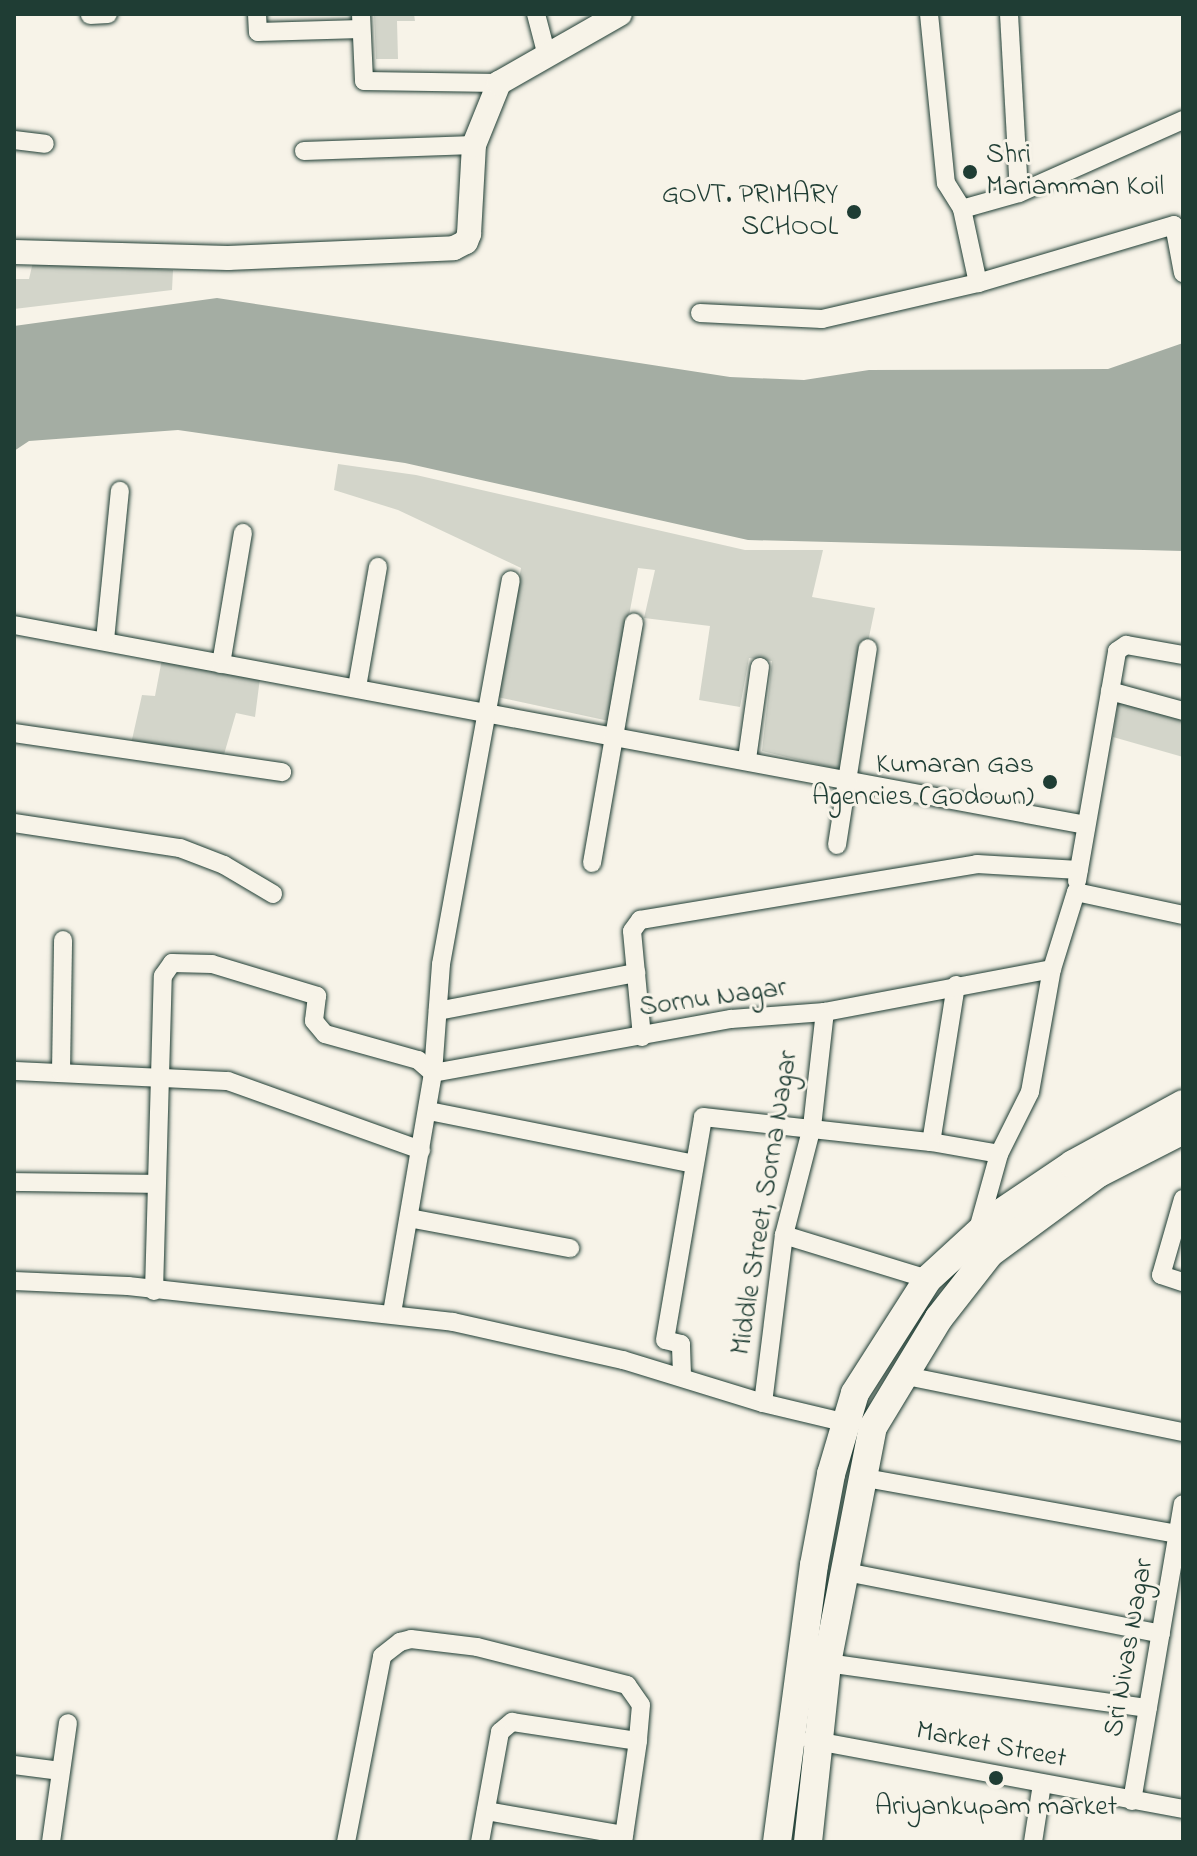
<!DOCTYPE html>
<html>
<head>
<meta charset="utf-8">
<style>
  body { margin:0 }
  #map { position:relative; width:1197px; height:1856px; overflow:hidden; background:#f7f3e8; font-family:"Indie Flower",sans-serif }
  div>[style] { position:absolute }
  [style*='--x'] { left:calc(var(--x)*1px); top:calc(var(--y)*1px); width:calc(var(--w)*1px); rotate:calc(var(--a)*1deg) }
  .green>* { inset:0; background:#d3d5ca }
  .water>* { inset:0; background:#a4ada3 }
  .roads { filter:drop-shadow(0 0 2px #1f3d34) drop-shadow(0 0 2px #1f3d34) }
  .minor>* { height:18px; margin:-9px; padding:0 9px; transform-origin:9px; border-radius:9px; background:#f7f3e8 }
  .major>* { height:24px; margin:-12px; padding:0 12px; transform-origin:12px; border-radius:12px; background:#f7f3e8 }
  .highway>* { height:28px; margin:-14px; padding:0 14px; transform-origin:14px; border-radius:14px; background:#f7f3e8 }
  .dots>* { width:22px; height:22px; translate:-50% -50%; box-sizing:border-box; border:4px solid #f7f3e8; border-radius:50% }
  span { translate:-50% -50%; white-space:nowrap; text-align:center; line-height:1.15; -webkit-text-stroke:6px #f7f3e8; paint-order:stroke }
  .poi-label { font-size:28px; color:#1f3d34 }
  .left { translate:0 -50%; text-align:left }
  .right { translate:-100% -50%; text-align:right }
  .street-label { font-size:28px; color:#1f3d34 }
  .frame { position:absolute; inset:0; border:16px solid #1f3d34; pointer-events:none }
</style>
</head>
<body>
<div id="map">
  <div class="green">
    <div style="clip-path:polygon(374px 14px,414px 14px,415px 21px,397px 21px,398px 59px,376px 59px)"></div>
    <div style="clip-path:polygon(33px 262px,173px 270px,172px 290px,14px 309px,14px 279px,29px 279px)"></div>
    <div style="clip-path:polygon(338px 464px,416px 475px,745px 550px,823px 550px,812px 597px,875px 608px,868px 642px,859px 644px,845px 771px,762px 751px,772px 661px,749px 658px,740px 707px,699px 700px,710px 626px,644px 618px,655px 570px,638px 568px,609px 721px,497px 697px,521px 568px,398px 510px,334px 490px)"></div>
    <div style="clip-path:polygon(162px 659px,260px 678px,255px 717px,236px 713px,223px 758px,131px 744px,142px 695px,155px 696px)"></div>
    <div style="clip-path:polygon(1119px 697px,1183px 713px,1183px 757px,1113px 737px)"></div>
  </div>
  <div class="water">
    <div style="clip-path:polygon(217px 298px,730px 377px,804px 380px,869px 370px,1108px 369px,1183px 343px,1183px 551px,748px 540px,405px 463px,178px 430px,29px 441px,14px 451px,14px 326px)"></div>
  </div>
  <div class="roads">
    <div class="minor">
      <div style="--x:257;--y:14;--w:18;--a:87"></div>
      <div style="--x:258;--y:32;--w:103;--a:-1.7"></div>
      <div style="--x:361;--y:14;--w:67;--a:87.4"></div>
      <div style="--x:364;--y:81;--w:135;--a:0.8"></div>
      <div style="--x:536;--y:14;--w:43;--a:75.3"></div>
      <div style="--x:929;--y:14;--w:170;--a:84.3"></div>
      <div style="--x:946;--y:183;--w:31;--a:58"></div>
      <div style="--x:962;--y:209;--w:76;--a:77.8"></div>
      <div style="--x:1009;--y:14;--w:179;--a:86.8"></div>
      <div style="--x:90;--y:15;--w:18;--a:-3"></div>
      <div style="--x:14;--y:140;--w:31;--a:7"></div>
      <div style="--x:304;--y:151;--w:170;--a:-2"></div>
      <div style="--x:962;--y:209;--w:59;--a:-15.7"></div>
      <div style="--x:1019;--y:193;--w:180;--a:-24"></div>
      <div style="--x:700;--y:313;--w:122;--a:2.8"></div>
      <div style="--x:822;--y:319;--w:160;--a:-13"></div>
      <div style="--x:978;--y:283;--w:204;--a:-16.5"></div>
      <div style="--x:1174;--y:225;--w:49;--a:79.4"></div>
      <div style="--x:14;--y:625;--w:1090;--a:10.57"></div>
      <div style="--x:105;--y:640;--w:150;--a:-84.3"></div>
      <div style="--x:221;--y:664;--w:133;--a:-80.5"></div>
      <div style="--x:357;--y:687;--w:122;--a:-80.1"></div>
      <div style="--x:1110;--y:691;--w:76;--a:15.3"></div>
      <div style="--x:14;--y:733;--w:271;--a:8.3"></div>
      <div style="--x:747;--y:759;--w:93;--a:-82"></div>
      <div style="--x:14;--y:823;--w:168;--a:8.6"></div>
      <div style="--x:180;--y:848;--w:47;--a:21.1"></div>
      <div style="--x:224;--y:865;--w:57;--a:30.6"></div>
      <div style="--x:837;--y:845;--w:199;--a:-81.1"></div>
      <div style="--x:592;--y:863;--w:244;--a:-80.1"></div>
      <div style="--x:1077;--y:881;--w:233;--a:-80.1"></div>
      <div style="--x:1117;--y:651;--w:11;--a:-34"></div>
      <div style="--x:1126;--y:645;--w:58;--a:10"></div>
      <div style="--x:956;--y:985;--w:159;--a:99"></div>
      <div style="--x:931;--y:1142;--w:69;--a:10"></div>
      <div style="--x:438;--y:1011;--w:202;--a:-10.9"></div>
      <div style="--x:642;--y:1037;--w:106;--a:-95.4"></div>
      <div style="--x:632;--y:931;--w:14;--a:-54"></div>
      <div style="--x:640;--y:920;--w:342;--a:-9.4"></div>
      <div style="--x:977;--y:864;--w:102;--a:3.4"></div>
      <div style="--x:14;--y:1071;--w:214;--a:2.7"></div>
      <div style="--x:228;--y:1081;--w:205;--a:19.7"></div>
      <div style="--x:61;--y:1072;--w:132;--a:-89.1"></div>
      <div style="--x:433;--y:1073;--w:109;--a:-85.8"></div>
      <div style="--x:441;--y:964;--w:390;--a:-79.7"></div>
      <div style="--x:429;--y:1111;--w:270;--a:11.3"></div>
      <div style="--x:14;--y:1182;--w:140;--a:0.8"></div>
      <div style="--x:1183;--y:1199;--w:79;--a:106.1"></div>
      <div style="--x:1161;--y:1275;--w:23;--a:18"></div>
      <div style="--x:409;--y:1218;--w:164;--a:10.6"></div>
      <div style="--x:977;--y:1233;--w:82;--a:-74.4"></div>
      <div style="--x:999;--y:1154;--w:69;--a:-63.4"></div>
      <div style="--x:1030;--y:1092;--w:125;--a:-79.9"></div>
      <div style="--x:784;--y:1235;--w:151;--a:17"></div>
      <div style="--x:14;--y:1281;--w:114;--a:2.5"></div>
      <div style="--x:128;--y:1286;--w:327;--a:6.3"></div>
      <div style="--x:453;--y:1322;--w:174;--a:12.6"></div>
      <div style="--x:623;--y:1360;--w:146;--a:17.1"></div>
      <div style="--x:763;--y:1403;--w:82;--a:13.4"></div>
      <div style="--x:154;--y:1291;--w:315;--a:-88.4"></div>
      <div style="--x:163;--y:976;--w:16;--a:-55"></div>
      <div style="--x:172;--y:963;--w:40;--a:1.4"></div>
      <div style="--x:212;--y:964;--w:110;--a:16.9"></div>
      <div style="--x:317;--y:996;--w:25;--a:97"></div>
      <div style="--x:314;--y:1021;--w:17;--a:50"></div>
      <div style="--x:325;--y:1034;--w:97;--a:15.6"></div>
      <div style="--x:418;--y:1060;--w:20;--a:41"></div>
      <div style="--x:392;--y:1313;--w:243;--a:-80.3"></div>
      <div style="--x:433;--y:1073;--w:303;--a:-10.3"></div>
      <div style="--x:731;--y:1019;--w:94;--a:-4.3"></div>
      <div style="--x:825;--y:1012;--w:231;--a:-10.7"></div>
      <div style="--x:1052;--y:969;--w:81;--a:-72.7"></div>
      <div style="--x:1076;--y:892;--w:109;--a:12.1"></div>
      <div style="--x:682;--y:1375;--w:31;--a:-92"></div>
      <div style="--x:681;--y:1344;--w:16;--a:-166"></div>
      <div style="--x:665;--y:1340;--w:226;--a:-80.3"></div>
      <div style="--x:703;--y:1117;--w:229;--a:6.3"></div>
      <div style="--x:902;--y:1375;--w:287;--a:11.5"></div>
      <div style="--x:763;--y:1403;--w:169;--a:-82.9"></div>
      <div style="--x:784;--y:1235;--w:112;--a:-75.5"></div>
      <div style="--x:812;--y:1127;--w:116;--a:-83.6"></div>
      <div style="--x:860;--y:1477;--w:323;--a:10.2"></div>
      <div style="--x:841;--y:1571;--w:326;--a:11.1"></div>
      <div style="--x:827;--y:1663;--w:324;--a:8"></div>
      <div style="--x:811;--y:1740;--w:378;--a:10.5"></div>
      <div style="--x:14;--y:1765;--w:47;--a:7.3"></div>
      <div style="--x:1132;--y:1801;--w:301;--a:-80.3"></div>
      <div style="--x:486;--y:1811;--w:140;--a:9.9"></div>
      <div style="--x:51;--y:1842;--w:120;--a:-81.9"></div>
      <div style="--x:346;--y:1842;--w:189;--a:-79"></div>
      <div style="--x:382;--y:1656;--w:23;--a:-38"></div>
      <div style="--x:400;--y:1642;--w:11;--a:-15"></div>
      <div style="--x:411;--y:1639;--w:66;--a:6.9"></div>
      <div style="--x:477;--y:1647;--w:155;--a:14.2"></div>
      <div style="--x:627;--y:1685;--w:24;--a:55"></div>
      <div style="--x:641;--y:1705;--w:36;--a:95"></div>
      <div style="--x:480;--y:1842;--w:112;--a:-79.7"></div>
      <div style="--x:500;--y:1732;--w:16;--a:-40"></div>
      <div style="--x:512;--y:1722;--w:127;--a:8.6"></div>
      <div style="--x:638;--y:1741;--w:102;--a:98.4"></div>
      <div style="--x:1033;--y:1842;--w:59;--a:-81.2"></div>
    </div>
    <div class="major">
      <div style="--x:14;--y:252;--w:214;--a:1.6"></div>
      <div style="--x:228;--y:258;--w:226;--a:-2.5"></div>
      <div style="--x:454;--y:248;--w:13;--a:-27"></div>
      <div style="--x:466;--y:242;--w:9;--a:-69"></div>
      <div style="--x:469;--y:234;--w:89;--a:-86.8"></div>
      <div style="--x:474;--y:145;--w:67;--a:-68"></div>
      <div style="--x:499;--y:83;--w:139;--a:-29.7"></div>
    </div>
    <div class="highway">
      <div style="--x:777;--y:1842;--w:279;--a:-82.4"></div>
      <div style="--x:814;--y:1565;--w:93;--a:-79.4"></div>
      <div style="--x:831;--y:1474;--w:84;--a:-73.5"></div>
      <div style="--x:855;--y:1393;--w:135;--a:-57.4"></div>
      <div style="--x:928;--y:1279;--w:96;--a:-42.5"></div>
      <div style="--x:999;--y:1214;--w:89;--a:-34"></div>
      <div style="--x:1073;--y:1164;--w:125;--a:-28.6"></div>
      <div style="--x:808;--y:1842;--w:180;--a:-83.9"></div>
      <div style="--x:827;--y:1663;--w:240;--a:-79"></div>
      <div style="--x:873;--y:1427;--w:127;--a:-58.8"></div>
      <div style="--x:939;--y:1318;--w:83;--a:-51.9"></div>
      <div style="--x:990;--y:1253;--w:135;--a:-36.3"></div>
      <div style="--x:1099;--y:1173;--w:94;--a:-27.1"></div>
    </div>
  </div>
  <div class="dots">
    <div style="left:970px;top:172px;background:#1f3d34"></div>
    <div style="left:854px;top:212px;background:#1f3d34"></div>
    <div style="left:1050px;top:782px;background:#1f3d34"></div>
    <div style="left:996px;top:1778px;background:#1f3d34"></div>
  </div>
  <div class="poi-label">
    <span class="left" style="left:986px;top:172px">Shri<br>Mariamman Koil</span>
    <span class="right" style="left:838px;top:212px">GOVT. PRIMARY<br>SCHOOL</span>
    <span class="right" style="left:1034px;top:782px">Kumaran Gas<br>Agencies (Godown)</span>
    <span style="left:996px;top:1808px">Ariyankupam market</span>
  </div>
  <div class="street-label">
    <span style="left:713px;top:999px;rotate:-8deg">Sornu Nagar</span>
    <span style="left:766px;top:1203px;rotate:-81deg">Middle Street, Sorna Nagar</span>
    <span style="left:1130px;top:1648px;rotate:-80deg">Sri Nivas Nagar</span>
    <span style="left:991px;top:1746px;rotate:11deg">Market Street</span>
  </div>
  <div class="frame"></div>
</div>
</body>
</html>
